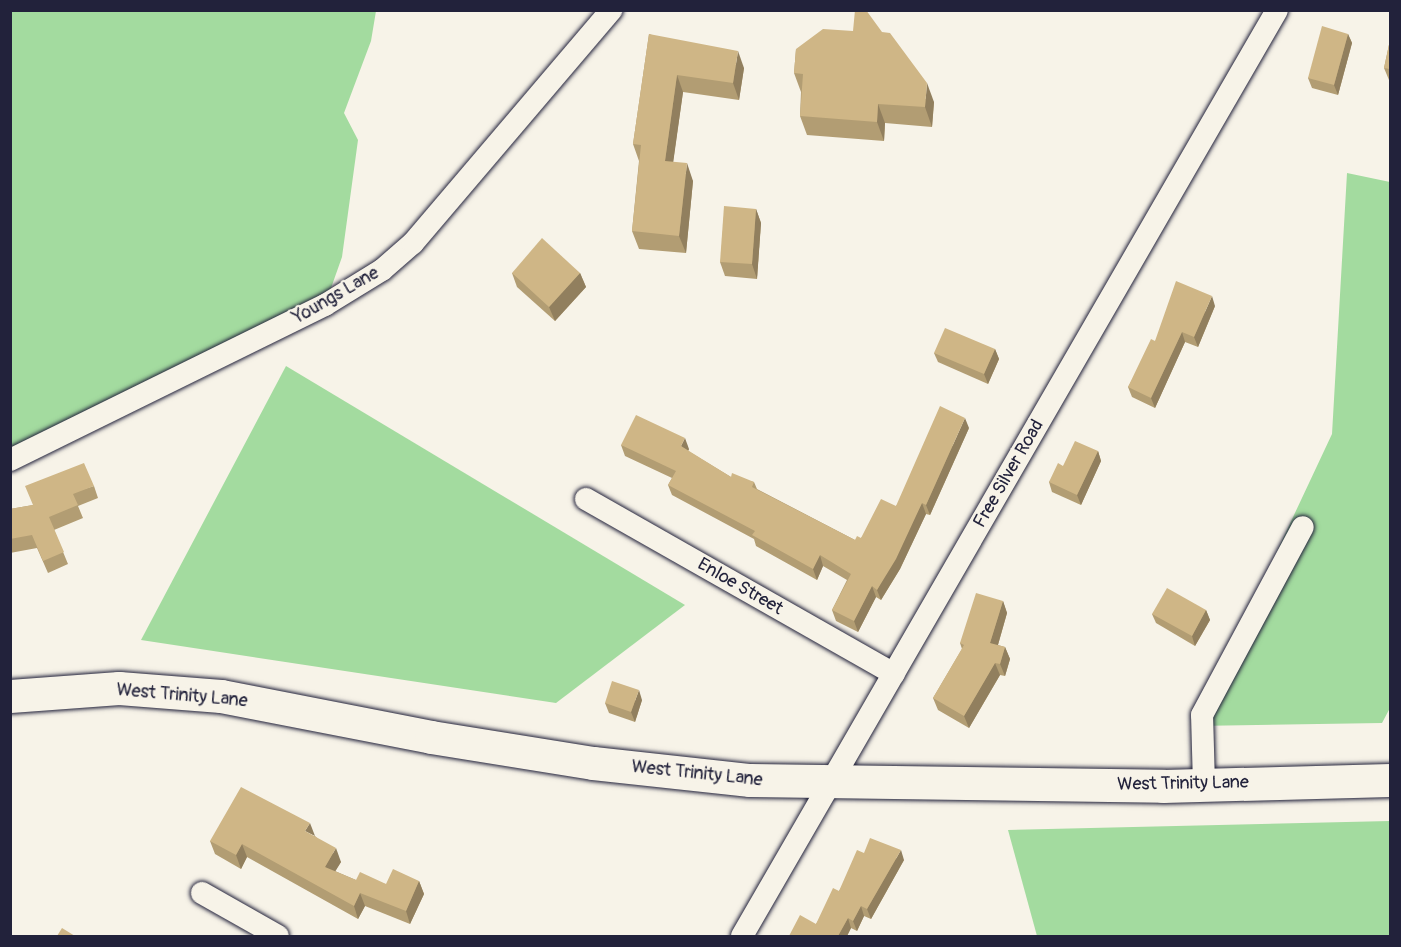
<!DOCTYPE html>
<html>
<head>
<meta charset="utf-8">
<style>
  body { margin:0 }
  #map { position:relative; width:1401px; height:947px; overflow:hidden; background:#f7f3e8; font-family:Pangolin,sans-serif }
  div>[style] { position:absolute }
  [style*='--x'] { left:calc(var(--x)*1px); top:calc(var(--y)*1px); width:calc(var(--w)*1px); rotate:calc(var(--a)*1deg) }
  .green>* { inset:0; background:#a3db9f }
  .roads { filter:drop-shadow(0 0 2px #22223b) drop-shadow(0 0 2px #22223b) }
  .street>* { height:22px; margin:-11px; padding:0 11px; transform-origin:11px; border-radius:11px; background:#f7f3e8 }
  .secondary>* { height:33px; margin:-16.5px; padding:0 16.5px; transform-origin:16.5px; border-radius:16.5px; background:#f7f3e8 }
  .wall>* { inset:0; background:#b29d73 }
  .shaded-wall>* { inset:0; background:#917f5e }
  .building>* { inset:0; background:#cfb686 }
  span { translate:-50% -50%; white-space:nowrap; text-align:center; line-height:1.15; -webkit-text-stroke:4.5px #f7f3e8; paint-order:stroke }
  .street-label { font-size:18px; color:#22223b }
  .frame { position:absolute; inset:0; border:12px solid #22223b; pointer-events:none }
</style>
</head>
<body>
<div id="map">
  <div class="green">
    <div style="clip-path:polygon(11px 11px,376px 11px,371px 41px,344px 113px,358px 140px,342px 257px,325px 305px,11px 458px)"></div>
    <div style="clip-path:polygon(1347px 173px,1390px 182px,1390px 708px,1382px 723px,1195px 726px,1332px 434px)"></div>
    <div style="clip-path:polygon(286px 366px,685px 605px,556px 703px,141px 640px)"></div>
    <div style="clip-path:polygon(1390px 821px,1390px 936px,1037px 936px,1008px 830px)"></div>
  </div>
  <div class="roads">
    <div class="street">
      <div style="--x:10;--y:460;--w:351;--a:-26.2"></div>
      <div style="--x:325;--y:305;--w:67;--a:-31.6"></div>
      <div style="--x:382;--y:270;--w:41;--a:-41.1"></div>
      <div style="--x:413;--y:243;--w:306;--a:-49.6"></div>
      <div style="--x:586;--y:499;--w:354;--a:29.6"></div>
      <div style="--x:1204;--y:785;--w:70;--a:-91.6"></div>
      <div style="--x:1202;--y:715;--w:213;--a:-61.8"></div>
      <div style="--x:202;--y:893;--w:87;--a:29.5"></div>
      <div style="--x:742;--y:936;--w:1069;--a:-59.98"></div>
    </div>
    <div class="secondary">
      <div style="--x:10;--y:696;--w:109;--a:-4.2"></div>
      <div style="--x:119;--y:688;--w:102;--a:4.5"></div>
      <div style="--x:221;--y:696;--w:214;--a:11"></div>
      <div style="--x:431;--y:737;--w:164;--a:9.1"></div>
      <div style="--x:593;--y:763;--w:158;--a:6.2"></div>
      <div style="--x:750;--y:780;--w:413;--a:0.8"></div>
      <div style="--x:1163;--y:786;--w:227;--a:-1.5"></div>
    </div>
  </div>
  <div class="wall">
    <div style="clip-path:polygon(649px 34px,744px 68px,739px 100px,683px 92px,673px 162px,693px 181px,686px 253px,639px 249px,632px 231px,639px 161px,633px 144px)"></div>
    <div style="clip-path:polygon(1348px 34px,1352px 43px,1338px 95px,1312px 88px,1308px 78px)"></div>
    <div style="clip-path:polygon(1390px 40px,1390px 81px,1389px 80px,1384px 68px)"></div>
    <div style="clip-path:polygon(796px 49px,934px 102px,932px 127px,885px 123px,884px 141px,807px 135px,800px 116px,801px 92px,794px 73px)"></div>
    <div style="clip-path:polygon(756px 209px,761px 223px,757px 279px,725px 276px,720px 262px)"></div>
    <div style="clip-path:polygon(512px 273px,580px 273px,586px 287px,555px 321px,517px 287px)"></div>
    <div style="clip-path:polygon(1215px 306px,1198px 347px,1185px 342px,1155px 408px,1132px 397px,1128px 387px,1155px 341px)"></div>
    <div style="clip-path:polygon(995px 349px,999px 359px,988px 384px,938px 362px,934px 353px)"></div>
    <div style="clip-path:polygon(969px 428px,930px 515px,926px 514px,900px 569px,881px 600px,876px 597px,858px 632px,836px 621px,832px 610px,847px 580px,823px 566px,817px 580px,756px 546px,754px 539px,672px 495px,668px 485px,672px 478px,625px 456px,621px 445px,689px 449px,688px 451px,731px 477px,754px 482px,757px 489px,855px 540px,861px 538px,896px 506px)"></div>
    <div style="clip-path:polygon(1098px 451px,1101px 461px,1081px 505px,1052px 492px,1049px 482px,1063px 466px)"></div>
    <div style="clip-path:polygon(94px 486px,98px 498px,78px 506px,83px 518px,54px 530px,68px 564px,48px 573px,37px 548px,10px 553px,10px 509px,33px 505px)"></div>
    <div style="clip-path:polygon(1003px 601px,1007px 613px,998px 645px,1005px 647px,1010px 659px,1005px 676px,1000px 675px,969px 728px,938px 710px,933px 698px,962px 649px,960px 643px)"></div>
    <div style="clip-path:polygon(1206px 610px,1210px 620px,1195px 646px,1156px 623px,1152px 614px)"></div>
    <div style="clip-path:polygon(642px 700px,635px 722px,609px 713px,605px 703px)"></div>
    <div style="clip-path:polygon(315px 836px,341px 862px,335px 871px,356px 880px,386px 884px,419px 881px,424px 894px,410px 924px,365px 906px,358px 919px,247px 857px,241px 869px,215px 854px,210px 841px)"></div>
    <div style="clip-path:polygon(864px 853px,904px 860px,871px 919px,864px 916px,857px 931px,851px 928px,847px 936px,789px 936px,816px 924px,839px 891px)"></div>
  </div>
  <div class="shaded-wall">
    <div style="clip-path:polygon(1348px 34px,1352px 43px,1338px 95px,1334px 85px)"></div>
    <div style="clip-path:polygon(738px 51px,744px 68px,739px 100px,733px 83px)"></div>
    <div style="clip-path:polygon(677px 75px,683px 92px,671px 178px,665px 161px)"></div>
    <div style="clip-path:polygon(927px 83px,934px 102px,932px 127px,925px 107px)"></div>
    <div style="clip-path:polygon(878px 104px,885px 123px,884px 141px,877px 122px)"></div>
    <div style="clip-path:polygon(687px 163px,693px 181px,686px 253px,679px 236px)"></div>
    <div style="clip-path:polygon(756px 209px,761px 223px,757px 279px,752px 264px)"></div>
    <div style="clip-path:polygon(580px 273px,586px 287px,555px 321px,549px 307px)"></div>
    <div style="clip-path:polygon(1212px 296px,1215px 306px,1198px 347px,1194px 337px)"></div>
    <div style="clip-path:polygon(1182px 332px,1185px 342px,1155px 408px,1151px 398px)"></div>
    <div style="clip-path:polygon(995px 349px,999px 359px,988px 384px,984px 374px)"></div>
    <div style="clip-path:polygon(965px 418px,969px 428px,930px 515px,926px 505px)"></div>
    <div style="clip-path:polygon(685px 438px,689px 449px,685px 457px,681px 446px)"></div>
    <div style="clip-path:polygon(1098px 451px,1101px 461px,1081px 505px,1077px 495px)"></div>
    <div style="clip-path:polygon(922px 503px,926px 514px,900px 569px,881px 600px,877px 590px)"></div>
    <div style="clip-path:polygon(820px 555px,823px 566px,817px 580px,813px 569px)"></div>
    <div style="clip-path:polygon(872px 586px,876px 597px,858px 632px,854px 621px)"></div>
    <div style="clip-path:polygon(1003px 601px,1007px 613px,995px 655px,990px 643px)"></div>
    <div style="clip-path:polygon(1206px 610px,1210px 620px,1195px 646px,1192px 636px)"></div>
    <div style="clip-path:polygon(1005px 647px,1010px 659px,1005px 676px,1000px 664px)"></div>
    <div style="clip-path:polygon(995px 663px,1000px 675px,969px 728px,964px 716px)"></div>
    <div style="clip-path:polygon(639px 690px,642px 700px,635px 722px,631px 712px)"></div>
    <div style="clip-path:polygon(310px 823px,315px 836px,305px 831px)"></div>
    <div style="clip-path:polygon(242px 844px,247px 857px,241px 869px,236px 855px)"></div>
    <div style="clip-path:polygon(336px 848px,341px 862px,330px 880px,325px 867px)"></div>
    <div style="clip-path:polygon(901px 850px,904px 860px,871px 919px,867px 909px)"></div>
    <div style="clip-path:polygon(419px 881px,424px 894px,410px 924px,406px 911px)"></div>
    <div style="clip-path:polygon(360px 893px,365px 906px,358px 919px,354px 906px)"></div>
    <div style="clip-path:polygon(861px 906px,864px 916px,857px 931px,853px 921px)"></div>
    <div style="clip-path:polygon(848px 918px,851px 928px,847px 936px,838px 936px)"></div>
  </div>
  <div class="building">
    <div style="clip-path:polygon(855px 10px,866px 10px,882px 32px,890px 33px,927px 83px,925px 107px,878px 104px,877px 122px,800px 116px,803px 74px,794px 73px,796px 49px,823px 29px,853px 31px)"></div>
    <div style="clip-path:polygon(1322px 26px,1348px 34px,1334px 85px,1308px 78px)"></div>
    <div style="clip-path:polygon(649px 34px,738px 51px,733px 83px,677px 75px,665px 161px,687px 163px,679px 236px,632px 231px,641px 145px,633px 144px)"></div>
    <div style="clip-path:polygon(1390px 40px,1390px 69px,1384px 68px)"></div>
    <div style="clip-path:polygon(724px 206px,756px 209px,752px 264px,720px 262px)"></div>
    <div style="clip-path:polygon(542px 238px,580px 273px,549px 307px,512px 273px)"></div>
    <div style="clip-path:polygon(1176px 281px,1212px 296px,1194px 337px,1182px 332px,1151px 398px,1128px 387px,1151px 339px,1155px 341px)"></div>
    <div style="clip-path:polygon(945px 328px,995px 349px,984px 374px,934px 353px)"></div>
    <div style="clip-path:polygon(940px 406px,965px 418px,926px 505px,922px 503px,896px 559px,877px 590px,872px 586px,854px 621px,832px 610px,851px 574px,820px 555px,813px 569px,752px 535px,755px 531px,668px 485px,676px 471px,621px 445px,636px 415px,685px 438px,681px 446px,731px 477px,732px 473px,754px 482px,752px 487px,855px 540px,857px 536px,861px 538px,881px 499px,896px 506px)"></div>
    <div style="clip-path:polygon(1075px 441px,1098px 451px,1077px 495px,1049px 482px,1058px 463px,1063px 466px)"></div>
    <div style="clip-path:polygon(84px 463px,94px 486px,73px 494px,78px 505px,49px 517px,64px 552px,43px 561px,32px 535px,10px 539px,10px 509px,33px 505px,25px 486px)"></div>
    <div style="clip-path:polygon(1167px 588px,1206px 610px,1192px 636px,1152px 614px)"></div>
    <div style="clip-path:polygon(976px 593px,1003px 601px,990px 643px,1005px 647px,1000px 664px,995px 663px,964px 716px,933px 698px,964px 645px,960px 643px)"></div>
    <div style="clip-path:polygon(612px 681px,639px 690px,631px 712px,605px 703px)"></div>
    <div style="clip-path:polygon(241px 787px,310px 823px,305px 831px,336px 848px,325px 867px,356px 880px,360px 872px,386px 884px,393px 869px,419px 881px,406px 911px,360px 893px,354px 906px,242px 844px,236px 855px,210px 841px)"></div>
    <div style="clip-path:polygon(870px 838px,901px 850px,867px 909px,861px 906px,853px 921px,848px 918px,838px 936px,789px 936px,800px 915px,816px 924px,833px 888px,839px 891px,857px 850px,864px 853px)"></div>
    <div style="clip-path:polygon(62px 928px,75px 936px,57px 936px)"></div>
  </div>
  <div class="street-label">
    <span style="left:336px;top:296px;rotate:-30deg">Youngs Lane</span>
    <span style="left:1009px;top:474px;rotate:-60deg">Free Silver Road</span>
    <span style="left:740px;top:587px;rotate:30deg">Enloe Street</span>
    <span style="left:182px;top:696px;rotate:5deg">West Trinity Lane</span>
    <span style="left:697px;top:774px;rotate:6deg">West Trinity Lane</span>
    <span style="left:1183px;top:784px;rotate:-1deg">West Trinity Lane</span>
  </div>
  <div class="frame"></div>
</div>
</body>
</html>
